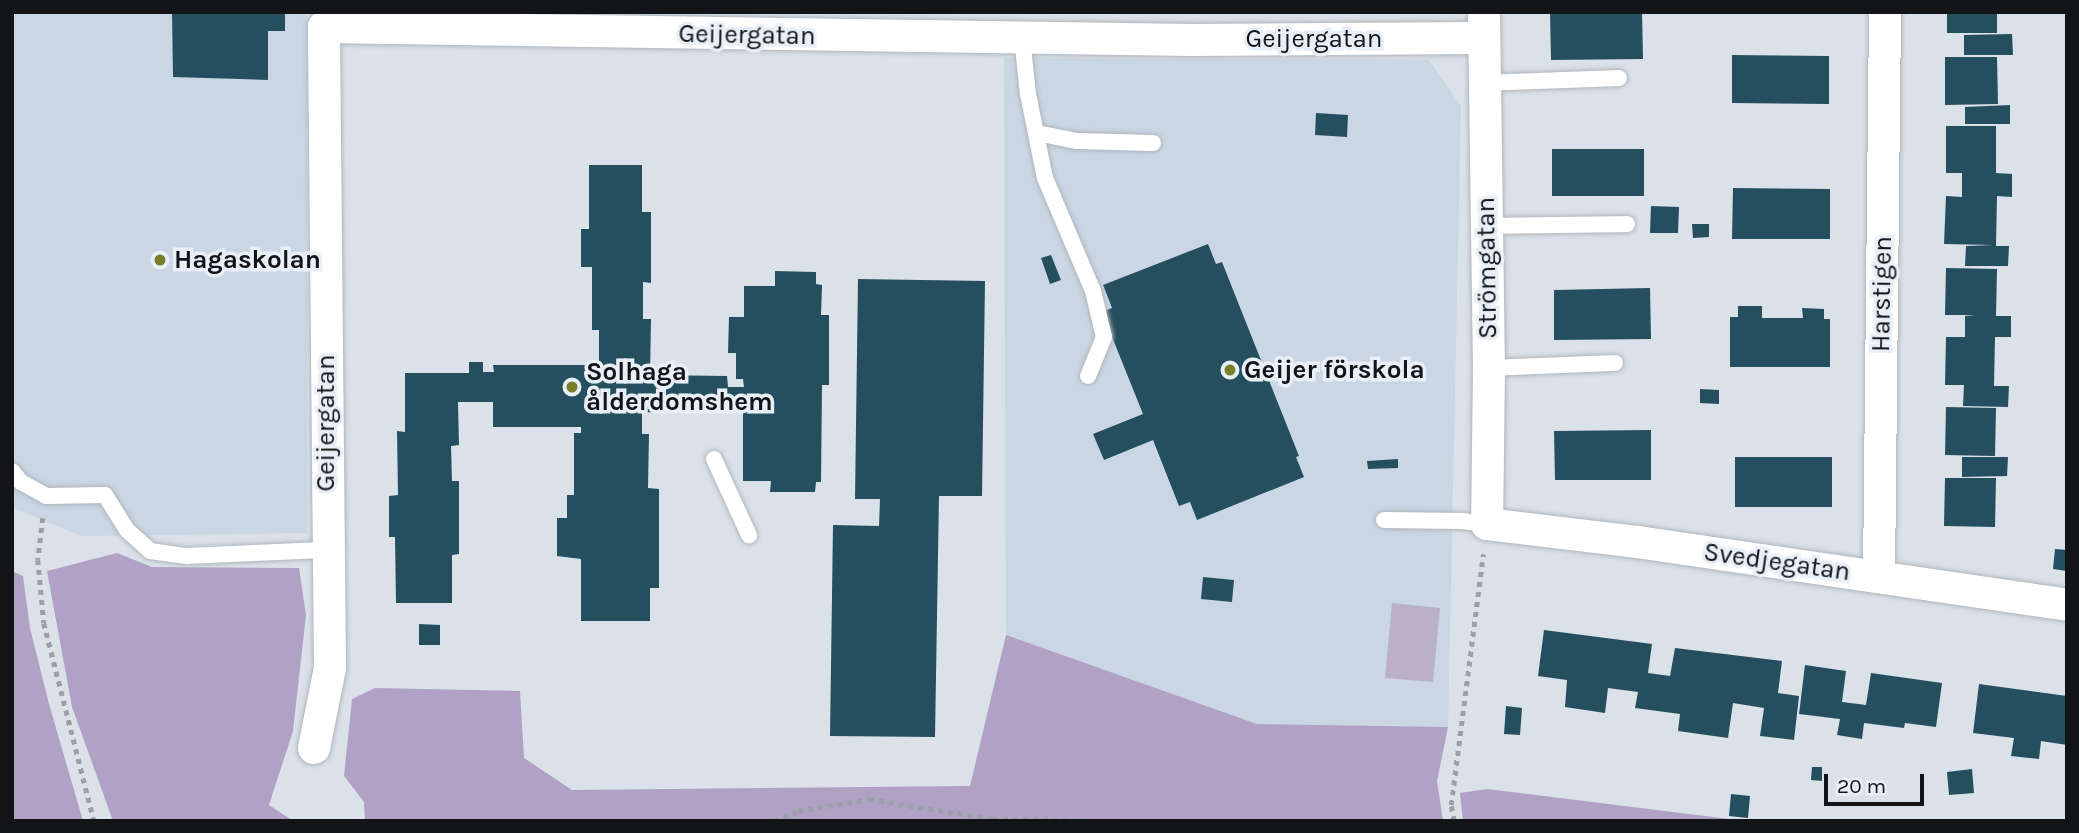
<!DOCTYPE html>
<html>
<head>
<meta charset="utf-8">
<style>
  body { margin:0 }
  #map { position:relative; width:2079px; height:833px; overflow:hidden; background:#dae1e9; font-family:Karla,sans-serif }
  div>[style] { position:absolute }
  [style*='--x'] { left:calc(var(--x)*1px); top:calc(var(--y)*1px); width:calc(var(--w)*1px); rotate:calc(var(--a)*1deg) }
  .built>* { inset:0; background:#cad6e4 }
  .green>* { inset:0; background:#bbb1c7 }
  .forest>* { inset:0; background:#b0a1c5 }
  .building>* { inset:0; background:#254f5e }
  .path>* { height:4.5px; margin-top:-2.25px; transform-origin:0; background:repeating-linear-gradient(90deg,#9aa0a6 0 5px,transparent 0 10px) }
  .roads { filter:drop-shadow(0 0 2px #afb6bd) drop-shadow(0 0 2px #afb6bd) }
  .lane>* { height:16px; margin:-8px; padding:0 8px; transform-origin:8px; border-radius:8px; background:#fff }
  .street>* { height:32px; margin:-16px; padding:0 16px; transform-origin:16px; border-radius:16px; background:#fff }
  .dots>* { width:19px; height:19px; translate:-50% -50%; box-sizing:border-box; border:4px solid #e8eff6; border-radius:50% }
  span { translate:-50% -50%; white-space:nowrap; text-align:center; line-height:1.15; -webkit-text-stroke:7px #e8eff6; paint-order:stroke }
  .street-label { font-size:26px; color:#121417 }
  .poi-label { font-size:26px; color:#121417; font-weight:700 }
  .left { translate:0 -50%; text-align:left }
  .frame { position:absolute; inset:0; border:14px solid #121417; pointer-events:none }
  .scale { position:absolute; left:1824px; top:774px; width:100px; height:32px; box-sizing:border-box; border:4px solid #121417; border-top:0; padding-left:9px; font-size:21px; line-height:24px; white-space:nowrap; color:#121417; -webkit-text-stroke:5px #e8eff6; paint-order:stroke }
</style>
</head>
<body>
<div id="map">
  <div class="built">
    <div style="clip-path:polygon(12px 12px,307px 12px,307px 533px,81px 536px,12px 507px)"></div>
    <div style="clip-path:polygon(569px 12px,871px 12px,871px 14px)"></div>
    <div style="clip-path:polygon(1004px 58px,1429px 60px,1461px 106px,1448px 727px,1257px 724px,1006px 635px)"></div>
  </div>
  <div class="green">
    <div style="clip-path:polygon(1392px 603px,1440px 608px,1433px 682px,1385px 678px)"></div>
  </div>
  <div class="forest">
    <div style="clip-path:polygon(117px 553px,152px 567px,299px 568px,306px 615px,293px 731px,269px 805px,293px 821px,113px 821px,72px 707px,47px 571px)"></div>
    <div style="clip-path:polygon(12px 571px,23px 576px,30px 628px,49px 704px,83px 821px,12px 821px)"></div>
    <div style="clip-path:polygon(1006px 635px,1257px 724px,1448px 727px,1437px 781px,1443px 821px,365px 821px,364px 802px,344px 776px,352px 699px,375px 688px,520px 691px,524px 758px,572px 790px,970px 786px)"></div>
    <div style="clip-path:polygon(1487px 789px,1745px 821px,1463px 821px,1460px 793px)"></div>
  </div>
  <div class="building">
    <div style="clip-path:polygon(172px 12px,285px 12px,285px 31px,268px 31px,268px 80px,173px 77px)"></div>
    <div style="clip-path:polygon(1550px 12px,1642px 12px,1643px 59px,1551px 60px)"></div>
    <div style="clip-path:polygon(1947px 12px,1997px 12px,1997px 33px,1947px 33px)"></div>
    <div style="clip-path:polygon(2012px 34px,2013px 55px,1964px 55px,1964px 35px)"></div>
    <div style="clip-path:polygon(1732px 55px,1829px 56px,1829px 104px,1732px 103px)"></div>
    <div style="clip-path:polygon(1945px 57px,1997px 57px,1998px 104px,1945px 105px)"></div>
    <div style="clip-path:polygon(2010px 105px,2010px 124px,1965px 124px,1965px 107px)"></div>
    <div style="clip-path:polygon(1316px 113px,1348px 115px,1347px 137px,1315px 135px)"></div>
    <div style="clip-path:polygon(1946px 126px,1996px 126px,1996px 173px,2012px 174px,2012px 197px,1997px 196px,1996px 246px,2009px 246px,2008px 266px,1965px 266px,1966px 246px,1993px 245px,1944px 244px,1946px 196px,1962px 197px,1962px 173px,1946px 173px)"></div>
    <div style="clip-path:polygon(1552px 149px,1644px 149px,1644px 196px,1552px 196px)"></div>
    <div style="clip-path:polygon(589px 165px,642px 165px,642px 212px,651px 212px,651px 283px,643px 282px,643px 319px,651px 319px,650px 375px,727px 376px,728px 387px,744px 387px,743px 379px,736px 379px,736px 353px,728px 353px,729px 317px,744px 317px,744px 286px,775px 286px,775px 271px,816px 272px,816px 284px,822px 285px,821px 315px,829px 315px,829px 385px,822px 385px,821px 482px,816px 482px,815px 492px,770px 492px,771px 481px,743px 481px,743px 412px,715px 411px,715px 400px,651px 400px,651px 412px,642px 413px,642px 434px,649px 434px,648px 488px,659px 489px,659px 588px,650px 588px,650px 621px,581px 621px,581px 559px,557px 556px,557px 518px,567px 518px,567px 495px,574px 495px,574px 433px,581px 433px,581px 427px,493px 427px,493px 402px,458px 402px,459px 445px,451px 446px,452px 481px,459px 481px,459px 554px,452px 555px,452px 603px,396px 603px,395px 537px,389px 537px,389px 496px,398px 495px,397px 431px,405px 432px,405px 373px,469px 373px,469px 362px,483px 362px,483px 372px,494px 372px,493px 365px,599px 365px,599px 330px,592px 330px,592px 267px,581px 267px,581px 229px,589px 229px)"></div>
    <div style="clip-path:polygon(1733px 188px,1830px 189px,1830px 239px,1732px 239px)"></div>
    <div style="clip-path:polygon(1651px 206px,1679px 207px,1678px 233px,1650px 233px)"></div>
    <div style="clip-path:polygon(1692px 224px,1709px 224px,1709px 237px,1693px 238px)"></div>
    <div style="clip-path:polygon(1208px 244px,1216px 264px,1222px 262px,1299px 456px,1296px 457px,1304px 477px,1197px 520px,1190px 502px,1179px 506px,1153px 440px,1104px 460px,1093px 434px,1143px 414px,1102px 312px,1112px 308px,1103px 285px)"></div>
    <div style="clip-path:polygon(1051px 255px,1061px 280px,1050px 284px,1041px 258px)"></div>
    <div style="clip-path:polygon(1946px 268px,1997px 269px,1996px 316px,2011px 316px,2011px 337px,1995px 337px,1994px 386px,2009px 386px,2008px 407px,1963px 406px,1964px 385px,1945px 385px,1946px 337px,1965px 337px,1965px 316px,1975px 315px,1945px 315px)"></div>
    <div style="clip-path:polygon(858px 279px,985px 281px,982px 496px,939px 496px,935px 737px,830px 736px,833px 525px,879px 526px,880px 499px,855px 499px)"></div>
    <div style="clip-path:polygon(1650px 288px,1651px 339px,1554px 340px,1554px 290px)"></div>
    <div style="clip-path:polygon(1738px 306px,1762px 306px,1762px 318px,1803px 318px,1802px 308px,1824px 309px,1824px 319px,1830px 319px,1830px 367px,1730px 367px,1730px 317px,1738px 317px)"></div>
    <div style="clip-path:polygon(1700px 389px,1719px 390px,1719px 404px,1700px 403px)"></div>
    <div style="clip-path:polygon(1946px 407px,1996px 408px,1995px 456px,1945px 455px)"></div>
    <div style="clip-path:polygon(1651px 430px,1651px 480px,1555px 480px,1554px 431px)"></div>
    <div style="clip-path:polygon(1735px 457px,1832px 457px,1832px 507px,1735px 507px)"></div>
    <div style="clip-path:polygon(1962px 457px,2008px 457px,2007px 476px,1962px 477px)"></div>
    <div style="clip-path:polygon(1398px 459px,1398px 468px,1368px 469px,1367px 461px)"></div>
    <div style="clip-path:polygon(1945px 478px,1996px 478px,1995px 527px,1944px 526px)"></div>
    <div style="clip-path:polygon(2055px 549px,2067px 550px,2067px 571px,2053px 569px)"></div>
    <div style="clip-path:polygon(1203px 577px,1234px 580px,1232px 602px,1201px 599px)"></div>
    <div style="clip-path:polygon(419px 624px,440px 625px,440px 645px,419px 645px)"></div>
    <div style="clip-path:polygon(1544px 630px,1652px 644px,1648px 673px,1670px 676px,1675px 648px,1782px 661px,1778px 693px,1799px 696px,1794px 740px,1760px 736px,1764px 708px,1733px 703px,1728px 738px,1678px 731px,1680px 714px,1635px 708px,1638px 692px,1608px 688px,1605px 713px,1565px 707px,1567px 680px,1538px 676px)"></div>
    <div style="clip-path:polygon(1805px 665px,1846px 671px,1842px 702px,1866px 705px,1871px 673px,1942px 683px,1936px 727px,1905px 723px,1904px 728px,1864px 723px,1862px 739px,1837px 735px,1840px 719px,1799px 714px)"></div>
    <div style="clip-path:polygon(1979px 684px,2067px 696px,2067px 745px,2041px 741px,2039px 759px,2011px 756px,2014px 738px,1973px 733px)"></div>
    <div style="clip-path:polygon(1506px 706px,1522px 708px,1520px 735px,1504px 734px)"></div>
    <div style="clip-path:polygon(1812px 767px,1822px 767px,1822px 781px,1811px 780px)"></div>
    <div style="clip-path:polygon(1972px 769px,1974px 793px,1949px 795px,1947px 772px)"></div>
    <div style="clip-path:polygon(1731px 794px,1750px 796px,1748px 818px,1729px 816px)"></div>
  </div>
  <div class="path">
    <div style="--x:43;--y:518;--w:42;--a:96.8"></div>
    <div style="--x:38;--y:560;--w:63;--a:84.6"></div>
    <div style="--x:44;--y:623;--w:204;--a:75.8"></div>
    <div style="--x:774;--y:821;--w:26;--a:-23"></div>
    <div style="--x:798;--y:811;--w:72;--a:-9.6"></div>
    <div style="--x:869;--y:799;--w:126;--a:9.2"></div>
    <div style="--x:993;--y:819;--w:137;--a:0.8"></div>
    <div style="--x:1454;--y:821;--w:16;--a:-101"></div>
    <div style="--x:1451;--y:805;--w:253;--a:-82.7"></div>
  </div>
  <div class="roads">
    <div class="lane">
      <div style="--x:1022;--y:38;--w:56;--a:83.9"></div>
      <div style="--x:1028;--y:94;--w:86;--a:78.6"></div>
      <div style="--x:1045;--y:178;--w:123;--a:67"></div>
      <div style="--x:1093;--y:291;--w:47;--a:76.6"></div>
      <div style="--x:1104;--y:337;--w:42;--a:112.3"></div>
      <div style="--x:1483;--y:83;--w:136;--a:-2.1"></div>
      <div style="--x:1037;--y:133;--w:41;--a:11.3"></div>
      <div style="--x:1077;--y:141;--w:76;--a:1.5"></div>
      <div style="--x:1486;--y:226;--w:141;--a:-0.8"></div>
      <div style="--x:1489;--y:368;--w:126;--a:-2.3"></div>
      <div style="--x:714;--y:459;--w:84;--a:65.3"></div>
      <div style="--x:12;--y:471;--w:14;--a:51"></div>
      <div style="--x:21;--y:482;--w:29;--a:29"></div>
      <div style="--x:46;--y:496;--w:59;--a:-1"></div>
      <div style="--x:105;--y:495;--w:41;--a:57.8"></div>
      <div style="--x:127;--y:530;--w:31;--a:42"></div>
      <div style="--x:150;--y:551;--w:37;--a:8"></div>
      <div style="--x:187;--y:556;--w:140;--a:-2.5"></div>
      <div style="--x:1384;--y:520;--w:78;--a:0.7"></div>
      <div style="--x:1462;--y:521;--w:25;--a:7"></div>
    </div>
    <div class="street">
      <div style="--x:1484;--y:12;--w:356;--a:89.2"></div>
      <div style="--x:1489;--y:368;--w:156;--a:90.7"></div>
      <div style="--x:1487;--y:524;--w:151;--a:6.8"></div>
      <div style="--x:1637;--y:542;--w:435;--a:8.3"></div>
      <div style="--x:1879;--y:576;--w:564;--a:-89.39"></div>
      <div style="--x:314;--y:748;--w:82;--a:-78.7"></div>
      <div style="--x:330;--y:668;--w:641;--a:-90.54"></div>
      <div style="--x:324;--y:27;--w:869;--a:0.86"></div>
      <div style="--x:1193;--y:40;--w:290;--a:-0.4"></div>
    </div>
  </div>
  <div class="dots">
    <div style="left:160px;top:260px;background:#777f2a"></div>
    <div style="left:1230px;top:370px;background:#777f2a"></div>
    <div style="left:572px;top:387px;background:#777f2a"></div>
  </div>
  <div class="street-label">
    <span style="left:747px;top:35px;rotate:1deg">Geijergatan</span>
    <span style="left:1314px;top:39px">Geijergatan</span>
    <span style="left:1487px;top:268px;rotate:-91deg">Strömgatan</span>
    <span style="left:1882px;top:294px;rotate:-89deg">Harstigen</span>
    <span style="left:326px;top:423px;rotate:-90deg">Geijergatan</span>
    <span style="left:1777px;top:562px;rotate:8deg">Svedjegatan</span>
  </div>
  <div class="poi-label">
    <span class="left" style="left:174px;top:260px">Hagaskolan</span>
    <span class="left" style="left:1244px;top:370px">Geijer förskola</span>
    <span class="left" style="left:586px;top:387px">Solhaga<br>ålderdomshem</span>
  </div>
  <div class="frame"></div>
  <div class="scale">20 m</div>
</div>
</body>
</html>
